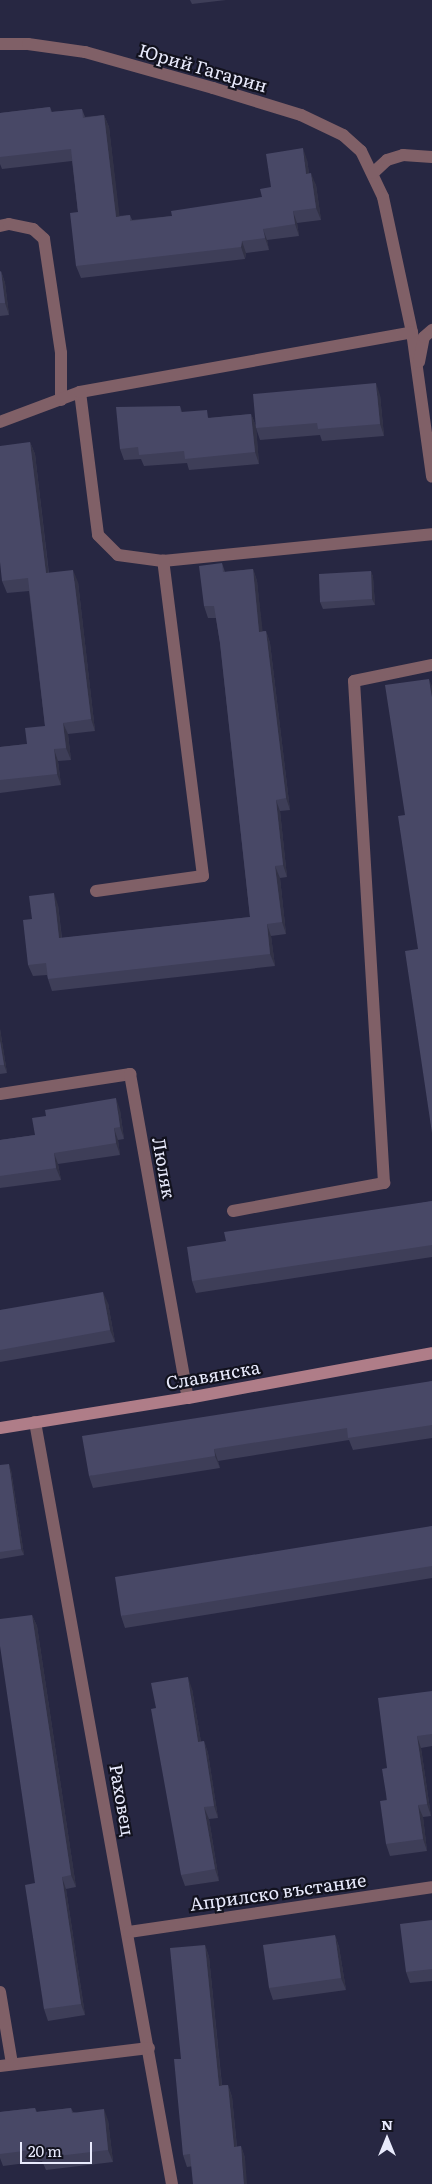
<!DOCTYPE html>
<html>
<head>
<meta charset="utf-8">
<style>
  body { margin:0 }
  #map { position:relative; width:432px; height:2184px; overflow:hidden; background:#272742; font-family:Literata,serif }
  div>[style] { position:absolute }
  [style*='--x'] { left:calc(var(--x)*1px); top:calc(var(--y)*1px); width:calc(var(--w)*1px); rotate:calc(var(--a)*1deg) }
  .street>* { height:12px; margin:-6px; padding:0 6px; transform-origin:6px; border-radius:6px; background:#806067 }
  .secondary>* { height:12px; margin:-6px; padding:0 6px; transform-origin:6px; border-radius:6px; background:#af7d88 }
  .wall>* { inset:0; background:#3e3e58 }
  .shaded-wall>* { inset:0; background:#323247 }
  .building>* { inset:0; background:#484866 }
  span { translate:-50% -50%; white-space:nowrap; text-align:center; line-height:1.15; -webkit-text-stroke:4.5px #12121e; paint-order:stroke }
  .street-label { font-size:18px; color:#e8eafc }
  .north { position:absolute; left:362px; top:2114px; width:50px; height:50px; -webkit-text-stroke:4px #12121e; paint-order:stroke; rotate:0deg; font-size:14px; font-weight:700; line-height:20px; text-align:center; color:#e8eafc }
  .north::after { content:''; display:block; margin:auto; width:18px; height:22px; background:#e8eafc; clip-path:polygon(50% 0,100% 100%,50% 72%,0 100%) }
  .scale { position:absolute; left:20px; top:2142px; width:72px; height:22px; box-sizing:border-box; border:2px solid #e8eafc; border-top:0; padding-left:6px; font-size:15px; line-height:18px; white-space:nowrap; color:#e8eafc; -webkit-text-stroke:4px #12121e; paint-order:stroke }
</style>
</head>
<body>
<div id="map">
  <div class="street">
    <div style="--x:0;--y:44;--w:28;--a:0"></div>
    <div style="--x:28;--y:44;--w:58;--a:8"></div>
    <div style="--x:85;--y:52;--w:133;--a:15.7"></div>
    <div style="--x:213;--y:88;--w:92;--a:17.1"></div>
    <div style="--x:301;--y:115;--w:47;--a:25.5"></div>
    <div style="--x:343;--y:135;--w:24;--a:42"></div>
    <div style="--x:361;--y:151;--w:51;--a:64.4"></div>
    <div style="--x:383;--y:197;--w:138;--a:77.9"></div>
    <div style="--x:412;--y:332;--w:146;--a:82.1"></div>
    <div style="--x:373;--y:173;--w:19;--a:-43"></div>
    <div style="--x:387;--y:160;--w:17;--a:-17"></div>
    <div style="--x:403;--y:155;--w:29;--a:4"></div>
    <div style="--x:0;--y:226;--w:9;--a:-13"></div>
    <div style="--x:9;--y:224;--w:25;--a:12"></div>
    <div style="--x:33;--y:229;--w:15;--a:42"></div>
    <div style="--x:44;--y:239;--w:115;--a:81.5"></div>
    <div style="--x:61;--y:353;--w:47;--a:90"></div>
    <div style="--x:419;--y:362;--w:25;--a:-79"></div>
    <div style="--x:424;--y:337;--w:11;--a:-41"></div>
    <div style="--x:80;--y:392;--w:144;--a:82.8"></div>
    <div style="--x:98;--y:535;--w:28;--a:45"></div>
    <div style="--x:118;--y:555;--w:45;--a:7.6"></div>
    <div style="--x:163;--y:561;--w:270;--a:-5.7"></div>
    <div style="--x:0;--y:422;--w:85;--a:-20.6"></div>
    <div style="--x:80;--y:392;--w:337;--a:-10.2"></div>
    <div style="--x:96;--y:891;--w:108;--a:-8"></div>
    <div style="--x:203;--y:876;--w:318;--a:-97.2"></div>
    <div style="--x:0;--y:1094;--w:132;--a:-8.7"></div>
    <div style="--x:130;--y:1074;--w:329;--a:79.9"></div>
    <div style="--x:233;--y:1211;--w:154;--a:-10.5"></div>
    <div style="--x:384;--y:1183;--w:503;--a:-93.42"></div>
    <div style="--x:354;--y:681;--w:80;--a:-11.6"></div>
    <div style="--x:35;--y:1422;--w:774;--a:79.81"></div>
    <div style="--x:129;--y:1932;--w:306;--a:-8.4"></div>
    <div style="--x:0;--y:1992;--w:73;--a:80.5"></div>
    <div style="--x:0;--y:2066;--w:150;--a:-6.9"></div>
  </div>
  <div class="secondary">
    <div style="--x:0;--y:1428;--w:190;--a:-9.1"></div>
    <div style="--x:188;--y:1398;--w:248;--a:-10.4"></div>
  </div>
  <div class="wall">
    <div style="clip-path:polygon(190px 0,226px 0,192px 4px)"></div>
    <div style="clip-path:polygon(50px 107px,52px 112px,82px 109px,85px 117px,104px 115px,109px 127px,119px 216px,130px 215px,132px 220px,172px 216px,262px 197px,271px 187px,307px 160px,309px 173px,316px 185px,321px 220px,297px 223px,299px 236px,267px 240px,269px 250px,246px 253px,245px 259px,81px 278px,76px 266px,78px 212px,72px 161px,2px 169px,0 164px,0 113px)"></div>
    <div style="clip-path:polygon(1px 271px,5px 283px,9px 315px,0 316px,0 272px)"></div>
    <div style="clip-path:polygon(380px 395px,384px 436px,322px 441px,320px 435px,260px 440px,256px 428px,259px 464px,189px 470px,187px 463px,144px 466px,141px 459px,124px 460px,120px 449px,180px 406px,182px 412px,210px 418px,251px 414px,256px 426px)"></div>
    <div style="clip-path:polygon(30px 442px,35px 454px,49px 573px,78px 582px,95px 731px,68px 734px,71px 760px,58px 761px,61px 785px,0 793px,0 747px,27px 744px,45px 726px,29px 591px,7px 593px,2px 581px)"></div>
    <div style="clip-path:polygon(222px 563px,225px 572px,253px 569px,257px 581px,262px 631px,266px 631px,270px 643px,290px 810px,280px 811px,287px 877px,280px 878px,286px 934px,271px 936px,275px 966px,52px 991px,48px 979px,47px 975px,33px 976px,28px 965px,32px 919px,58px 905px,62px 938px,250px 917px,220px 643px,216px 618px,208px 618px,204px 606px)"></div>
    <div style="clip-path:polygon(371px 571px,373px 577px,375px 605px,323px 609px,320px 602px)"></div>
    <div style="clip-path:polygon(0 1029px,7px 1073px,0 1074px)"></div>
    <div style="clip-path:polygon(120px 1110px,124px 1139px,118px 1140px,120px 1155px,58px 1164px,61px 1180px,0 1188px,0 1140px,35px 1135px)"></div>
    <div style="clip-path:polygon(432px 1201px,432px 1257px,196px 1293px,192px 1281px,226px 1241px)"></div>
    <div style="clip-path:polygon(108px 1303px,115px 1342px,0 1362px,0 1310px)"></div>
    <div style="clip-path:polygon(432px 1381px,432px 1438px,353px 1450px,349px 1440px,218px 1461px,220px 1468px,93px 1488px,89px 1476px)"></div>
    <div style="clip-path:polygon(0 1465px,11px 1470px,24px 1555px,0 1559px)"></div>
    <div style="clip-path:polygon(432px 1526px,432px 1578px,125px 1628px,121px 1616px)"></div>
    <div style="clip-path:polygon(32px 1615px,37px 1626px,76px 1887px,66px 1889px,85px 2015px,48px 2021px,44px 2009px,35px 1883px)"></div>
    <div style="clip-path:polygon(192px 1689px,201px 1742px,204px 1741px,208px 1753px,218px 1818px,209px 1819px,219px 1881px,185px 1886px,181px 1875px)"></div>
    <div style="clip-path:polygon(432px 1691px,432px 1746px,421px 1748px,431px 1816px,423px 1817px,427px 1851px,390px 1856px,386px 1844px,387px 1768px)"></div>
    <div style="clip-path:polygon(432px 1920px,432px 1981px,410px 1983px,406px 1972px)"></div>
    <div style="clip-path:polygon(335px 1935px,339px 1947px,346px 1990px,273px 2000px,269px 1988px)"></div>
    <div style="clip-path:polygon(205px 1945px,209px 1957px,222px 2085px,228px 2085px,232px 2097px,237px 2147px,241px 2146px,245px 2158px,187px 2167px,183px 2155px,181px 2059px)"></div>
    <div style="clip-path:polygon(35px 2108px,37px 2112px,71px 2108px,73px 2112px,108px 2120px,113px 2162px,46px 2170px,42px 2161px,3px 2166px,0 2158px,0 2112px)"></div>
  </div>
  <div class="shaded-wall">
    <div style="clip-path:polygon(104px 115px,109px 127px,121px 228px,116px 217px)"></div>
    <div style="clip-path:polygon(303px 148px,307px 160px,311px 186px,306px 174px)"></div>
    <div style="clip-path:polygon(311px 173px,316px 185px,321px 220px,316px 208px)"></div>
    <div style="clip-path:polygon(293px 211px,297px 223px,299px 236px,295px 224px)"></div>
    <div style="clip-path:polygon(263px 229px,267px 240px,269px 250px,265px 238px)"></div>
    <div style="clip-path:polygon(242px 241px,246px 253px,245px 259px,241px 247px)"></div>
    <div style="clip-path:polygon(1px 271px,5px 283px,9px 315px,5px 303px)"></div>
    <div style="clip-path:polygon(376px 383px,380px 395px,384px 436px,380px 424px)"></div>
    <div style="clip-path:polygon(251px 414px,256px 426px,259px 464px,255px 452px)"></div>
    <div style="clip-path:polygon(30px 442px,35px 454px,50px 585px,46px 573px)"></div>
    <div style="clip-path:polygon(253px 569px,257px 581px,264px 643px,259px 632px)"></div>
    <div style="clip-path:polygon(73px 570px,78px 582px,95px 731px,91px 719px)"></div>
    <div style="clip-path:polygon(371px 571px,373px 577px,375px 605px,372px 599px)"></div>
    <div style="clip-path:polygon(266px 631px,270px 643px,290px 810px,286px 798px)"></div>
    <div style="clip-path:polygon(429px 679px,432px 686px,432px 697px)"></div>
    <div style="clip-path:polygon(63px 723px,68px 734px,71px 760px,66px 748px)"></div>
    <div style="clip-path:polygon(54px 749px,58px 761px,61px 785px,57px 774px)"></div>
    <div style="clip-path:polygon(276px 800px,280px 811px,287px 877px,283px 865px)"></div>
    <div style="clip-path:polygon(275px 866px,280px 878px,286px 934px,282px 922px)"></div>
    <div style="clip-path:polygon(54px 893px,58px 905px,63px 950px,59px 938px)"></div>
    <div style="clip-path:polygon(267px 924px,271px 936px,275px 966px,270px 954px)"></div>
    <div style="clip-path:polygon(0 1029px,7px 1073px,4px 1065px,0 1041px)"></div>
    <div style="clip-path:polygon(116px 1098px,120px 1110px,124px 1139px,120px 1127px)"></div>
    <div style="clip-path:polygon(114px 1128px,118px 1140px,120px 1155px,116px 1143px)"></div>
    <div style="clip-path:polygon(54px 1153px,58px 1164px,61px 1180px,56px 1168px)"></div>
    <div style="clip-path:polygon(103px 1292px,108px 1303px,115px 1342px,110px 1330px)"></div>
    <div style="clip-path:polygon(214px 1449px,218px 1461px,220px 1468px,215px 1456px)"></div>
    <div style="clip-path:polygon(9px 1464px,11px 1470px,24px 1555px,21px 1549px)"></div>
    <div style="clip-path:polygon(32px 1615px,37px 1626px,76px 1887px,71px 1875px)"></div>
    <div style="clip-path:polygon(188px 1677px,192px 1689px,203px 1754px,198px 1742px)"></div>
    <div style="clip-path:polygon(417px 1736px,421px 1748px,431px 1816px,427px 1804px)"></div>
    <div style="clip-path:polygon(204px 1741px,208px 1753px,218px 1818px,214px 1806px)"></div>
    <div style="clip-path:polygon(418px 1805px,423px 1817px,427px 1851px,423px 1839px)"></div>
    <div style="clip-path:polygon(204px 1807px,209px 1819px,219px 1881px,215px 1869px)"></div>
    <div style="clip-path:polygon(62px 1877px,66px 1889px,85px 2015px,81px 2004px)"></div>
    <div style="clip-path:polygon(335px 1935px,339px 1947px,346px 1990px,341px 1978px)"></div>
    <div style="clip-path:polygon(205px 1945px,209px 1957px,223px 2098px,219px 2086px)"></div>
    <div style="clip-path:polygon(228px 2085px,232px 2097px,238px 2159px,234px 2147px)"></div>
    <div style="clip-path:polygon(104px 2109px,108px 2120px,113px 2162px,108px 2150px)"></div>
    <div style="clip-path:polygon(241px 2146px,245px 2158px,247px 2184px,244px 2184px)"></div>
  </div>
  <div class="building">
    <div style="clip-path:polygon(50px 107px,51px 112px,82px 109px,83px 118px,104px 115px,116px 217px,130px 215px,130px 221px,172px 216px,171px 211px,262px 197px,260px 189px,271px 187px,266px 154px,303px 148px,306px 174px,311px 173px,316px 208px,293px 211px,295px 224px,263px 229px,265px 238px,242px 241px,241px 247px,76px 266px,70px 213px,78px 212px,71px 149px,0 157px,0 113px)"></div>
    <div style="clip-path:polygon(1px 271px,5px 303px,0 303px,0 272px)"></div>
    <div style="clip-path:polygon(376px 383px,380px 424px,318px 429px,317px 423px,256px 428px,253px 394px)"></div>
    <div style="clip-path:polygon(180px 406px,181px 412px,207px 410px,208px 418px,251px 414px,255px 452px,185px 459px,184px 451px,139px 455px,138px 447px,120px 449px,116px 407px)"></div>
    <div style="clip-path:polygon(30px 442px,46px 573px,73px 570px,91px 719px,63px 723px,66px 748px,54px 749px,57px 774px,0 780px,0 747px,27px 744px,25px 728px,45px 726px,28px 578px,2px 581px,0 562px,0 446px)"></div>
    <div style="clip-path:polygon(222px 563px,223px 572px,253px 569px,259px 632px,266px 631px,286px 798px,276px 800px,283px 865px,275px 866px,282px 922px,267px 924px,270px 954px,48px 979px,46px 963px,28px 965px,23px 920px,32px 919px,29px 896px,54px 893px,59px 938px,250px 917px,220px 643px,214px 606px,204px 606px,199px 566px)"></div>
    <div style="clip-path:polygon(371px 571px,372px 599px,320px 602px,319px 574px)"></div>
    <div style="clip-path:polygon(429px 679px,432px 697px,432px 1133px,405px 951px,418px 949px,398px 816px,405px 815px,385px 685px)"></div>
    <div style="clip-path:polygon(0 1041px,4px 1065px,0 1065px)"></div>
    <div style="clip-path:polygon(116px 1098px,120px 1127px,114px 1128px,116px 1143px,54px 1153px,56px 1168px,0 1176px,0 1140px,35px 1135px,32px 1118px,46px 1116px,45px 1110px)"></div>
    <div style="clip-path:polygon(432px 1201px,432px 1245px,192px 1281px,187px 1247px,226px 1241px,224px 1232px)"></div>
    <div style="clip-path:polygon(103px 1292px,110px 1330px,0 1350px,0 1310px)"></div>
    <div style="clip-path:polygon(432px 1381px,432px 1425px,348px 1438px,347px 1428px,214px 1449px,215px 1456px,89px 1476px,82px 1436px)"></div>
    <div style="clip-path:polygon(9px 1464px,21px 1549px,0 1552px,0 1465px)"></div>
    <div style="clip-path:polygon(432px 1526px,432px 1566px,121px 1616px,115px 1577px)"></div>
    <div style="clip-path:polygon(32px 1615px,71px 1875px,62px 1877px,81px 2004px,44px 2009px,25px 1885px,35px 1883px,0 1646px,0 1619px)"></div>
    <div style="clip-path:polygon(188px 1677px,198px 1742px,204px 1741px,214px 1806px,204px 1807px,215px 1869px,181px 1875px,151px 1709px,156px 1708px,151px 1683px)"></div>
    <div style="clip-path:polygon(432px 1691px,432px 1734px,417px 1736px,427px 1804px,418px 1805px,423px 1839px,386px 1844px,380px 1801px,387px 1800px,382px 1769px,387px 1768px,378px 1698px)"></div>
    <div style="clip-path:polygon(432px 1920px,432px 1969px,406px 1972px,400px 1924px)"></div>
    <div style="clip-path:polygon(335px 1935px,341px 1978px,269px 1988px,263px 1945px)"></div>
    <div style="clip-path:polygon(205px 1945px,219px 2086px,228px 2085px,234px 2147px,241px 2146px,244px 2184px,193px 2184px,190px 2154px,183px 2155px,174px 2059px,181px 2059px,170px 1948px)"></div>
    <div style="clip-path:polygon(35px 2108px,36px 2112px,71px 2108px,72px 2113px,104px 2109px,108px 2150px,41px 2158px,40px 2149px,0 2154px,0 2112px)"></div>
  </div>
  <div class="street-label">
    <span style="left:203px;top:68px;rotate:16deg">Юрий Гагарин</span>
    <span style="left:164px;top:1168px;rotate:80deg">Люляк</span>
    <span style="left:213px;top:1375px;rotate:-10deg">Славянска</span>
    <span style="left:122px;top:1800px;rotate:80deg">Раховец</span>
    <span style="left:278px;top:1892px;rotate:-8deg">Априлско въстание</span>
  </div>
  <div class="north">N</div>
  <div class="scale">20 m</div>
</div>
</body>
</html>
